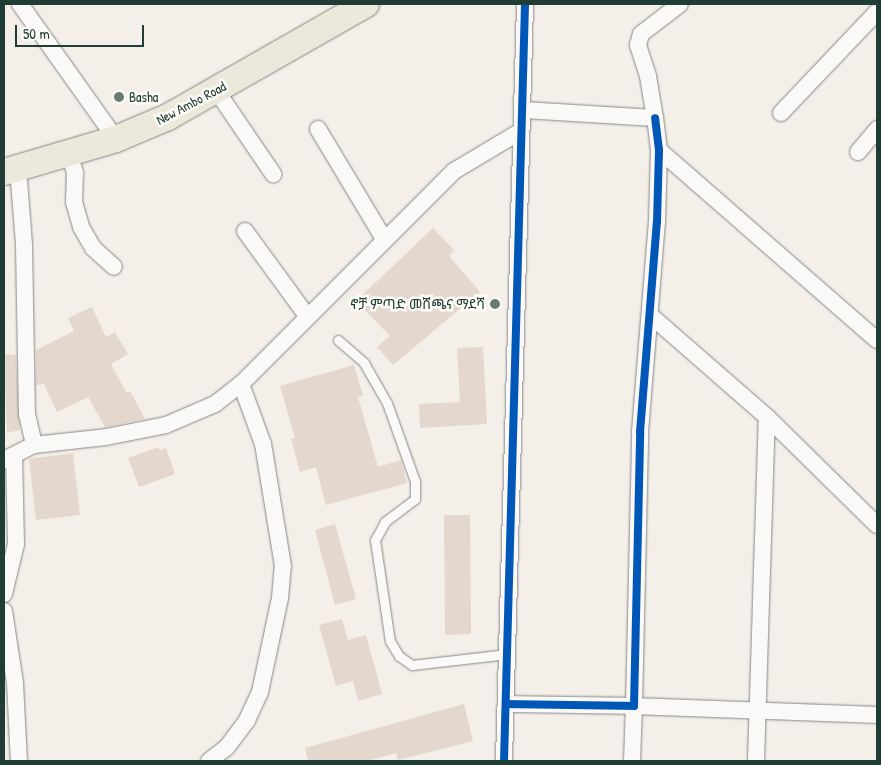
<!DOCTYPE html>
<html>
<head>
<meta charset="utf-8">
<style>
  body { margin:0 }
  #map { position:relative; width:881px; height:765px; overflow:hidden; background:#f5efea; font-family:"Patrick Hand","Noto Sans Ethiopic",sans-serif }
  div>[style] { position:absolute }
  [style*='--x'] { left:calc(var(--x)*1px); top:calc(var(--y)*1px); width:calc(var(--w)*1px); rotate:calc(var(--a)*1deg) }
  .building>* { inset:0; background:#e3d7ce }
  .roads { filter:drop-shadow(0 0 1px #858884) drop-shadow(0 0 1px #858884) }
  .service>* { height:9px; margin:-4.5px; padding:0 4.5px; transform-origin:4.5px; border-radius:4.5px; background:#faf9f7 }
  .minor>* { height:16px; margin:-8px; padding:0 8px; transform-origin:8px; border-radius:8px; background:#faf9f7 }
  .primary>* { height:26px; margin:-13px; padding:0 13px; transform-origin:13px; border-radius:13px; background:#ece8db }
  .cycleway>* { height:8px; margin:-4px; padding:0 4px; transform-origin:4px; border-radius:4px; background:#0057b8 }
  .dots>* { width:14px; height:14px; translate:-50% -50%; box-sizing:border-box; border:2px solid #fdfcf7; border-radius:50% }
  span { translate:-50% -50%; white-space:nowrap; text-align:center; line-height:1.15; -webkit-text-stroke:5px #fdfcf7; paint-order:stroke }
  .poi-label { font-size:14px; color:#1f3d34 }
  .left { translate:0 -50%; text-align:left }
  .right { translate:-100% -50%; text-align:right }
  .street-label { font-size:14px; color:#1f3d34 }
  .frame { position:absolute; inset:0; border:5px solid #1f3d34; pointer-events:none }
  .scale { position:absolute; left:15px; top:25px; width:129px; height:22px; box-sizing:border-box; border:2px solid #1f3d34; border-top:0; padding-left:6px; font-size:15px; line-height:18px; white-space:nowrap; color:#1f3d34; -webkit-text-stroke:4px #fdfcf7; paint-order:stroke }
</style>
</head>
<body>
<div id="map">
  <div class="building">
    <div style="clip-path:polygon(433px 228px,454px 250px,449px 256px,480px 292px,393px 365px,377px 347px,390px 336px,356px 301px)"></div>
    <div style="clip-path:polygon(92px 307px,106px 337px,115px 332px,128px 354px,111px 364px,127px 393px,130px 391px,145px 419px,105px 427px,88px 397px,57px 412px,44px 384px,36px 385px,36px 350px,74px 331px,68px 318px)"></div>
    <div style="clip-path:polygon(483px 347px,487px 424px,420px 428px,419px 404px,460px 402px,457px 348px)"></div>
    <div style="clip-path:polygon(4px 354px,16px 355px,20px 430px,7px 433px)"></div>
    <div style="clip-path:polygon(354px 365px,363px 396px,358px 397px,378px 467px,401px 460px,407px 483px,326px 505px,316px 467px,300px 472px,291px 439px,295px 438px,280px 386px)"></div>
    <div style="clip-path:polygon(159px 447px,160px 450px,166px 448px,175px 474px,139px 487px,128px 458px)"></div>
    <div style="clip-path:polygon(73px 453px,80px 515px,36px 520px,29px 459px)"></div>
    <div style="clip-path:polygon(444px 515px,470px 515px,471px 634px,445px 635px)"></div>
    <div style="clip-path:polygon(335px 524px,356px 599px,335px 605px,315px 530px)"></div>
    <div style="clip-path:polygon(342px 619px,348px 640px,366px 635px,382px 694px,358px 701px,353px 681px,336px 686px,319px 625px)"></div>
    <div style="clip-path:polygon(464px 704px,473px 741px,398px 760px,396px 753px,367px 761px,308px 761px,305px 748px)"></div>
  </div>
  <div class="roads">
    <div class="service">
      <div style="--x:338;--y:340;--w:35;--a:41"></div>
      <div style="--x:364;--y:363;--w:46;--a:60.1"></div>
      <div style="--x:387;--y:403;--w:83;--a:70.3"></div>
      <div style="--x:415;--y:481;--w:18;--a:90"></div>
      <div style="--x:415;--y:499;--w:38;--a:143"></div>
      <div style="--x:385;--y:522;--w:21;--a:119"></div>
      <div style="--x:375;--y:540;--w:102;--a:81.6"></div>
      <div style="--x:390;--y:641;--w:17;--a:59"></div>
      <div style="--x:399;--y:656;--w:16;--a:35"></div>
      <div style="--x:412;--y:665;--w:96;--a:-6.6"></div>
    </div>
    <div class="minor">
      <div style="--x:20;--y:4;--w:166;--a:54.6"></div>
      <div style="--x:216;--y:90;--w:102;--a:55.8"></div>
      <div style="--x:524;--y:110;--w:131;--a:3.5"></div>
      <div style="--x:655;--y:118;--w:43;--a:-99.5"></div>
      <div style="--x:648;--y:76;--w:33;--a:-108"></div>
      <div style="--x:638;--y:45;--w:11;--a:-75"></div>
      <div style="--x:641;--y:34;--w:49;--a:-37.6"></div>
      <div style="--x:781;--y:113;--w:139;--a:-46.5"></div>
      <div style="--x:318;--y:129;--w:128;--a:59"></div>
      <div style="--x:659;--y:150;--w:289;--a:41.1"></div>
      <div style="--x:858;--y:152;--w:30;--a:-50"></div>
      <div style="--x:69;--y:154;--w:20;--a:72"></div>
      <div style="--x:75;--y:173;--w:29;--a:92"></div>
      <div style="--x:74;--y:202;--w:26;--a:74"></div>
      <div style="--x:81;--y:227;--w:24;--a:60"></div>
      <div style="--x:93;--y:248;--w:28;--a:42"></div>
      <div style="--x:18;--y:168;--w:77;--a:85.5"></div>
      <div style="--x:24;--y:245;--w:169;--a:89"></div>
      <div style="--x:27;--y:414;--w:32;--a:77"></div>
      <div style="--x:245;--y:231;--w:105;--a:53.9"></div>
      <div style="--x:650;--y:315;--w:155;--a:41.1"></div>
      <div style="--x:767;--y:417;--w:154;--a:44.5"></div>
      <div style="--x:4;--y:460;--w:34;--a:-27"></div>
      <div style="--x:34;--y:445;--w:72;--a:-6.3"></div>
      <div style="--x:106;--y:437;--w:61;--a:-11.3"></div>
      <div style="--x:166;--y:425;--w:53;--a:-23.2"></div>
      <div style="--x:215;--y:404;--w:33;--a:-38"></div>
      <div style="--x:241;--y:384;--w:301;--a:-45"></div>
      <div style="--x:454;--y:171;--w:78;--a:-30.8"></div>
      <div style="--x:4;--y:594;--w:51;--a:-76.5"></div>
      <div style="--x:16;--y:544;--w:89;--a:-91.3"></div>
      <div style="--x:4;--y:611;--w:73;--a:81.3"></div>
      <div style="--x:15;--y:683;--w:78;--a:87.1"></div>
      <div style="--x:507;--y:704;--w:127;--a:0.9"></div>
      <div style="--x:634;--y:706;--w:274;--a:-88.7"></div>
      <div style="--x:640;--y:432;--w:211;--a:-85.4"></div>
      <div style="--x:657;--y:222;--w:72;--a:-88.4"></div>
      <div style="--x:659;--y:150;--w:32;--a:-97"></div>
      <div style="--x:209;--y:761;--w:23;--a:-38"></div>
      <div style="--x:227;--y:747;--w:34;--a:-53"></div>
      <div style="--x:247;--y:720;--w:31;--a:-65"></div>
      <div style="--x:260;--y:692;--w:96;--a:-78"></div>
      <div style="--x:280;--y:598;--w:32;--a:-85"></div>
      <div style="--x:283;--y:566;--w:124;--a:-99.3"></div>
      <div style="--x:263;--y:444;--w:64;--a:-110.1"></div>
      <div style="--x:504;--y:761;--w:757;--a:-88.41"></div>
      <div style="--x:632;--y:761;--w:55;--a:-87.9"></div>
      <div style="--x:634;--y:706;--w:243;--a:2.1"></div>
      <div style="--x:756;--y:761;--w:344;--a:-88.2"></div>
    </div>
    <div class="primary">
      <div style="--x:4;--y:172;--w:117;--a:-16.4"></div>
      <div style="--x:116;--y:139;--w:56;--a:-22.9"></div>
      <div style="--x:168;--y:117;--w:228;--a:-29.7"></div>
    </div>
  </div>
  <div class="cycleway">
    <div style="--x:507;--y:704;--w:127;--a:0.9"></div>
    <div style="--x:634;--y:706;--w:274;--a:-88.7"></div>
    <div style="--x:640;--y:432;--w:211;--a:-85.4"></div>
    <div style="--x:657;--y:222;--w:72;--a:-88.4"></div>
    <div style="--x:659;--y:150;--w:32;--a:-97"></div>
    <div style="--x:504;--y:761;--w:757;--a:-88.41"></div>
  </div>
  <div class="dots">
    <div style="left:119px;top:97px;background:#6a7b74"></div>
    <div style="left:495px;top:304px;background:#6a7b74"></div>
  </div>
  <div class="poi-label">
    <span class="left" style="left:129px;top:97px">Basha</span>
    <span class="right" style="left:485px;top:304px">ኖቻ ምጣድ መሸጫና ማደሻ</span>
  </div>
  <div class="street-label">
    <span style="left:191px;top:103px;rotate:-28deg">New Ambo Road</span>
  </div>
  <div class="frame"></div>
  <div class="scale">50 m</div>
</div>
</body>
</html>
